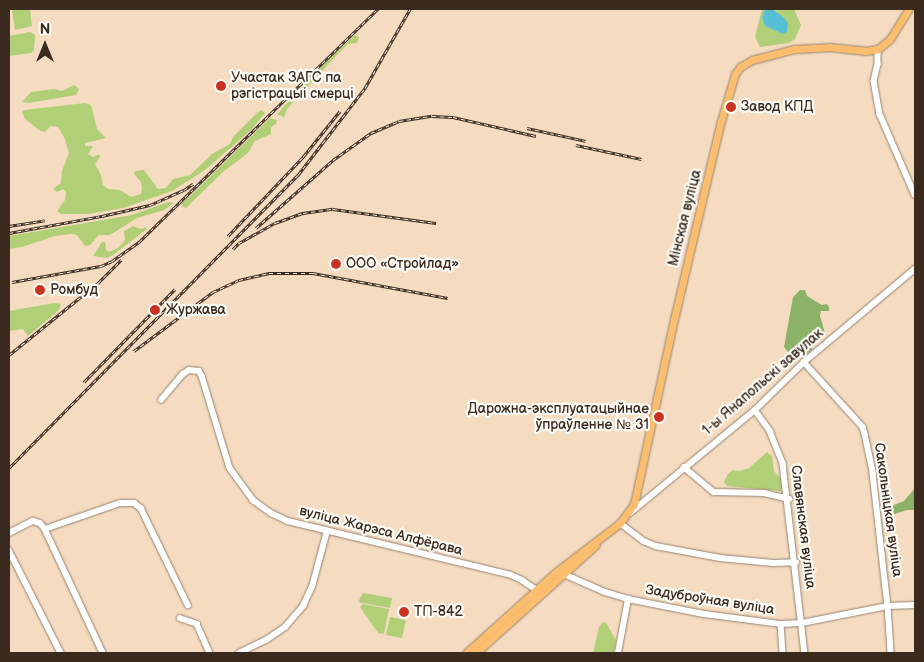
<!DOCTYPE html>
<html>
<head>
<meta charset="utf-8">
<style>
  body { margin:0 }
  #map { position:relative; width:924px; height:662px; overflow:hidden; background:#f5dcc1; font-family:"Balsamiq Sans",sans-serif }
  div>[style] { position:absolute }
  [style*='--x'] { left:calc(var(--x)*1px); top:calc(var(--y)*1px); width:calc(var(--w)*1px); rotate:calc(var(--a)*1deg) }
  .green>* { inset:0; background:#b1cf76 }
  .forest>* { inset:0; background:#8cb267 }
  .water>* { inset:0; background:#57bfd5 }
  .roads { filter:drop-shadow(0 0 1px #988370) drop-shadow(0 0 1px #988370) }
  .minor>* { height:5.5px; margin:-2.75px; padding:0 2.75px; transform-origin:2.75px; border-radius:2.75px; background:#fff }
  .major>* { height:7px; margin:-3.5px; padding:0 3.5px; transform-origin:3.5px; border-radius:3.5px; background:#fbbd6e }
  .rail>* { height:3px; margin-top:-1.5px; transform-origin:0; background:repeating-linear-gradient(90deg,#fdfcf7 0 4px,#3b2a1e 0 8px); box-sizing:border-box; border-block:1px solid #3b2a1e }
  .dots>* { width:14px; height:14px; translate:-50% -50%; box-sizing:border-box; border:2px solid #fdfcf7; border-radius:50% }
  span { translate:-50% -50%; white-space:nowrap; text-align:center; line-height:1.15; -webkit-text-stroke:4.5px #fdfcf7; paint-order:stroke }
  .poi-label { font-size:14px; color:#3b2a1e }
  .left { translate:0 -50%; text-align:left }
  .right { translate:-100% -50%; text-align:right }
  .street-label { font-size:14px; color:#3b2a1e }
  .frame { position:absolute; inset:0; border:10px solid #3b2a1e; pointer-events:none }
  .north { position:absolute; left:20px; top:20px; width:50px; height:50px; -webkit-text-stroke:4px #fdfcf7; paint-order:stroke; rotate:0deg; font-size:14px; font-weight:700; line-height:20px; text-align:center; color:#3b2a1e }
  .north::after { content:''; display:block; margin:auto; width:18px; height:22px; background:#3b2a1e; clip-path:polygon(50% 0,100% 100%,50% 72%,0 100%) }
</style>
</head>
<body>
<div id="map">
  <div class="green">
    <div style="clip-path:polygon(12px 9px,30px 9px,32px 26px,15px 30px)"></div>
    <div style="clip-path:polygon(762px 9px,765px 9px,763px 22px,778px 12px,773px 9px,794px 9px,801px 25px,795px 39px,789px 43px,760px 47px,755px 37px)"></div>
    <div style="clip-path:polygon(30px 32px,35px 35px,34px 50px,31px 53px,9px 56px,9px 36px)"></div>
    <div style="clip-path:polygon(355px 35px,359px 37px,357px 43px,348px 44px,336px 56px,287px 109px,284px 117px,277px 114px,330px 58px)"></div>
    <div style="clip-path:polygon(74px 85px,79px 89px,76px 95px,29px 103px,22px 102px,31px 92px,54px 89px,62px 91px)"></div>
    <div style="clip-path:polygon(85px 103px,91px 105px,97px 129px,106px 138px,85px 143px,85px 146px,93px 146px,88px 154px,93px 157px,99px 154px,100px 157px,95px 164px,101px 175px,103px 185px,108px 189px,120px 190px,131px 197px,141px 194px,142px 189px,141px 182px,134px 174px,135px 171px,144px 170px,158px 189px,166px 188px,173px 179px,190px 175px,212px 154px,230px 144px,233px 137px,258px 112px,261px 110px,265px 113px,251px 130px,205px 170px,172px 191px,123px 208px,88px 214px,61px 214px,57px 211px,65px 200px,66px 192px,63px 189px,57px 192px,53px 189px,61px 183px,62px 171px,69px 153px,65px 139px,58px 127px,51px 126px,45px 132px,39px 130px,25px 119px,22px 112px,24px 110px)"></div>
    <div style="clip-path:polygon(270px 118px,277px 120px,276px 124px,271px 127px,271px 134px,255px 141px,248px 153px,223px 172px,186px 208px,183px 207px,182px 203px,190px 196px)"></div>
    <div style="clip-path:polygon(168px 202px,174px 203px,164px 210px,137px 218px,110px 235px,99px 235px,90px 245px,85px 246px,77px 235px,72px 234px,55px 236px,22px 247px,9px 249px,9px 236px,132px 215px)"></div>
    <div style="clip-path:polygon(133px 226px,141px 229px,146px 227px,147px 229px,113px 255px,107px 258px,93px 256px,102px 242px,105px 242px,106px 250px,109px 252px,118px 248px,125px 240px,124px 231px)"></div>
    <div style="clip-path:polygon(54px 303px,61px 304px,59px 310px,28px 336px,23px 329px,9px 331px,9px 311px)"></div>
    <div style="clip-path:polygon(767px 452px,772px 456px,774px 471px,782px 480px,783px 487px,781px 491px,727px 486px,724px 482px,728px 474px,733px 470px,740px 471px,749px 468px)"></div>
    <div style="clip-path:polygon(363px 593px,392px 598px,390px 608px,358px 602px)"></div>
    <div style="clip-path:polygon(363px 604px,389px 609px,384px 634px,378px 633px,360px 607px)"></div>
    <div style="clip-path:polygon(390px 617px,406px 620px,402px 638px,386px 635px)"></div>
    <div style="clip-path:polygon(603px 622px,606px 623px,616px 640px,613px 653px,593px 653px,599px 627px)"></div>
  </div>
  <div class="forest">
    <div style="clip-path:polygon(800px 290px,805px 290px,807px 296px,822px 305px,827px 304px,829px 307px,829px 311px,821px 311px,820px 316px,825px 333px,822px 335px,816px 331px,813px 334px,812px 350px,803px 357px,788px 352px,784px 347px,793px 297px)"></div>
    <div style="clip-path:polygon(915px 488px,915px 510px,907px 510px,892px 515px,889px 511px,894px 505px,904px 501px)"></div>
  </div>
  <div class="water">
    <div style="clip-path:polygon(765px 9px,773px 9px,784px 18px,788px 23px,787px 32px,783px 34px,765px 26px,762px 18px)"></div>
  </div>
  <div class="roads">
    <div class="minor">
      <div style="--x:878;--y:49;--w:15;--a:90"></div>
      <div style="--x:878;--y:64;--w:17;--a:103"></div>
      <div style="--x:874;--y:81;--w:34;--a:80"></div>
      <div style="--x:880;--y:114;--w:88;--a:66.6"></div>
      <div style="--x:804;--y:362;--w:88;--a:47.8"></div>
      <div style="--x:863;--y:427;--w:7;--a:74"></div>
      <div style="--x:865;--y:434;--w:40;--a:78"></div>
      <div style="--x:873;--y:473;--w:134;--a:83.6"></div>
      <div style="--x:888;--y:606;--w:47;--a:86.3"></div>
      <div style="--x:161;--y:400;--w:34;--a:-50"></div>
      <div style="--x:183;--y:374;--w:7;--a:-34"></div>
      <div style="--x:189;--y:370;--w:10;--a:6"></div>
      <div style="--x:199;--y:371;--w:6;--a:59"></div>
      <div style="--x:202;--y:376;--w:96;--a:73.1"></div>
      <div style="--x:230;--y:468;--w:39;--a:54"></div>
      <div style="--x:253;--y:500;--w:22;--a:36"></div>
      <div style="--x:271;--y:513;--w:19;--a:25"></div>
      <div style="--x:288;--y:521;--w:229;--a:13.6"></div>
      <div style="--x:511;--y:575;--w:12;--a:24"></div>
      <div style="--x:522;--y:580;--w:22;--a:34"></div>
      <div style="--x:755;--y:410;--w:26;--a:54"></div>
      <div style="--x:770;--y:431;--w:35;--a:68"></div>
      <div style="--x:783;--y:464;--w:190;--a:83.4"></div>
      <div style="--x:684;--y:467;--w:39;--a:40"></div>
      <div style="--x:714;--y:492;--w:50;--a:1.1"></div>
      <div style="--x:764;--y:493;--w:26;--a:13"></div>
      <div style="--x:630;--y:513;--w:162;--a:-39.5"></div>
      <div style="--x:755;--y:410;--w:69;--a:-44.4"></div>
      <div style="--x:804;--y:362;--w:145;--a:-40"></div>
      <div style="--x:620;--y:523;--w:30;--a:37"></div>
      <div style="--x:644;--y:541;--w:13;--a:23"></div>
      <div style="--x:656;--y:546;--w:65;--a:10.6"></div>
      <div style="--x:720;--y:558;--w:53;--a:5.4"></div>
      <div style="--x:773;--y:563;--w:23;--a:-2"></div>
      <div style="--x:45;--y:529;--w:79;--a:-19.1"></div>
      <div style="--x:120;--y:503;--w:14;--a:0"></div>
      <div style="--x:134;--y:503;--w:9;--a:36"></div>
      <div style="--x:141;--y:508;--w:108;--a:64.1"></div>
      <div style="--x:9;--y:533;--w:27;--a:-27"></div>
      <div style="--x:33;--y:521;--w:7;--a:16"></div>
      <div style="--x:40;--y:523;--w:8;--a:50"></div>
      <div style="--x:45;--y:529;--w:137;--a:64.9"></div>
      <div style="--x:9;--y:550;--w:115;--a:63.2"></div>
      <div style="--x:564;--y:574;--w:45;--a:23.7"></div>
      <div style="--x:605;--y:592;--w:24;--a:17"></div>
      <div style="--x:628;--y:599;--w:77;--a:11.2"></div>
      <div style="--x:704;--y:614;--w:78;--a:7.4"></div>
      <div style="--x:781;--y:624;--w:21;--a:-3"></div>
      <div style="--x:802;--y:623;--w:88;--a:-11.2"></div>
      <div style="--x:888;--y:606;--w:27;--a:-2"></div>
      <div style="--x:180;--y:618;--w:18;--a:19"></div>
      <div style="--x:197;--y:624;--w:32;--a:66"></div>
      <div style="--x:781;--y:624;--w:29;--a:86"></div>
      <div style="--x:239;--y:653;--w:30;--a:-26"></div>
      <div style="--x:266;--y:640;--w:23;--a:-34"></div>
      <div style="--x:285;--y:627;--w:28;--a:-49"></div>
      <div style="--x:303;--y:606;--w:21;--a:-65"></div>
      <div style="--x:312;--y:587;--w:58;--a:-75"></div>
      <div style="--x:618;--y:653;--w:55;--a:-79.5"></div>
    </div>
    <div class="major">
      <div style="--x:466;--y:653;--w:122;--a:-42"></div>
      <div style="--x:557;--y:571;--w:79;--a:-37.3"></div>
      <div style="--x:620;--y:523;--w:24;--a:-54"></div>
      <div style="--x:634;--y:504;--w:193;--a:-77.8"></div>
      <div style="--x:675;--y:315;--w:199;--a:-76.7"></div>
      <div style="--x:721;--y:121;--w:49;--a:-73.4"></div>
      <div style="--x:735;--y:74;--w:9;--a:-54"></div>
      <div style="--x:740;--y:67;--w:14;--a:-30"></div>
      <div style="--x:752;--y:60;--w:43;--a:-14.7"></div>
      <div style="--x:794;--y:49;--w:35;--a:-3"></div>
      <div style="--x:829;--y:47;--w:36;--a:6"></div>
      <div style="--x:865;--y:51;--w:13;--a:-9"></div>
      <div style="--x:878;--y:49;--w:16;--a:-40"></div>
      <div style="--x:890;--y:39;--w:36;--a:-58"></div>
      <div style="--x:476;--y:653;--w:161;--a:-42"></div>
    </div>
  </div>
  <div class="rail">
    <div style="--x:527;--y:128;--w:60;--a:12.4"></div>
    <div style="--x:576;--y:145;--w:67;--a:12"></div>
    <div style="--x:9;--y:226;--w:36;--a:-9"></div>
    <div style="--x:256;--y:228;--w:103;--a:-41.4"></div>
    <div style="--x:333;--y:160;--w:47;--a:-35.4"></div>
    <div style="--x:371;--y:133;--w:30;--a:-23"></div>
    <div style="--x:399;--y:121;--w:33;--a:-9"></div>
    <div style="--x:432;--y:116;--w:21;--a:3"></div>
    <div style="--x:453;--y:117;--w:85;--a:12.9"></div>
    <div style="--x:9;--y:233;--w:95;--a:-10.4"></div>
    <div style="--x:102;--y:216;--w:49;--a:-12.9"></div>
    <div style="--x:150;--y:205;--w:37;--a:-24"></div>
    <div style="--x:184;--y:190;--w:11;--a:-34"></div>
    <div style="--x:228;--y:236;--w:109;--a:-46.5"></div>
    <div style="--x:303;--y:157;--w:59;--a:-51.2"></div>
    <div style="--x:233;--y:249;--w:8;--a:-45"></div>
    <div style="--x:239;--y:243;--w:41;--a:-29.1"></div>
    <div style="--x:275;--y:223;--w:30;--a:-20"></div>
    <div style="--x:303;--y:213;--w:30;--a:-8"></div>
    <div style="--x:333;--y:209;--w:104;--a:7.7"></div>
    <div style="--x:12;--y:282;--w:90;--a:-10.2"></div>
    <div style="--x:101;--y:266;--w:12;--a:-24"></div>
    <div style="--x:112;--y:261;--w:33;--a:-35"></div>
    <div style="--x:139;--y:242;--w:334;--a:-44.3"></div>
    <div style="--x:134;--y:351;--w:99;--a:-36.8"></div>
    <div style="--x:213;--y:292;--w:29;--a:-25"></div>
    <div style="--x:239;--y:280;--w:31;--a:-13"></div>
    <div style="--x:269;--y:273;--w:44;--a:0"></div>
    <div style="--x:313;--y:273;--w:137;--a:10.5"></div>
    <div style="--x:9;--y:355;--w:114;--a:-39"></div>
    <div style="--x:98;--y:283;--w:33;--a:-45"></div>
    <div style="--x:84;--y:382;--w:130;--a:-45.6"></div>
    <div style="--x:9;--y:468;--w:412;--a:-45.4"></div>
    <div style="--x:298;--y:175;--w:110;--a:-52.4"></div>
    <div style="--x:365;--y:88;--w:91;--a:-60.3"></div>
  </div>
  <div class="dots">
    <div style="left:221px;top:86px;background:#c8321e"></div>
    <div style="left:731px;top:107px;background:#c8321e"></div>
    <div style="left:336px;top:264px;background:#c8321e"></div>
    <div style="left:40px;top:290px;background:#c8321e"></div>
    <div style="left:155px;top:310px;background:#c8321e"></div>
    <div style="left:659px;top:417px;background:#c8321e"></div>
    <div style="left:404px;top:612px;background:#c8321e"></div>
  </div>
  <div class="poi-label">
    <span class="left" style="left:231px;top:86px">Участак ЗАГС па<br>рэгістрацыі смерці</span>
    <span class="left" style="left:741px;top:107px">Завод КПД</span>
    <span class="left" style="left:346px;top:264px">ООО «Стройлад»</span>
    <span class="left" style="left:50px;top:290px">Ромбуд</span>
    <span class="left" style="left:166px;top:310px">Журжава</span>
    <span class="right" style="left:649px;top:417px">Дарожна-эксплуатацыйнае<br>ўпраўленне № 31</span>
    <span class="left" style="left:414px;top:612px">ТП-842</span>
  </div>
  <div class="street-label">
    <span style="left:685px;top:218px;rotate:-76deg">Мінская вуліца</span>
    <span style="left:763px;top:382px;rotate:-41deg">1-ы Янапольскі завулак</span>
    <span style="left:888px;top:510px;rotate:82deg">Сакольніцкая вуліца</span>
    <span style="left:803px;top:527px;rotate:83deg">Славянская вуліца</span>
    <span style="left:381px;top:531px;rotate:14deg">вуліца Жарэса Алфёрава</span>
    <span style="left:710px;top:600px;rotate:9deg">Задуброўная вуліца</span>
  </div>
  <div class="frame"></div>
  <div class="north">N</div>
</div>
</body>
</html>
